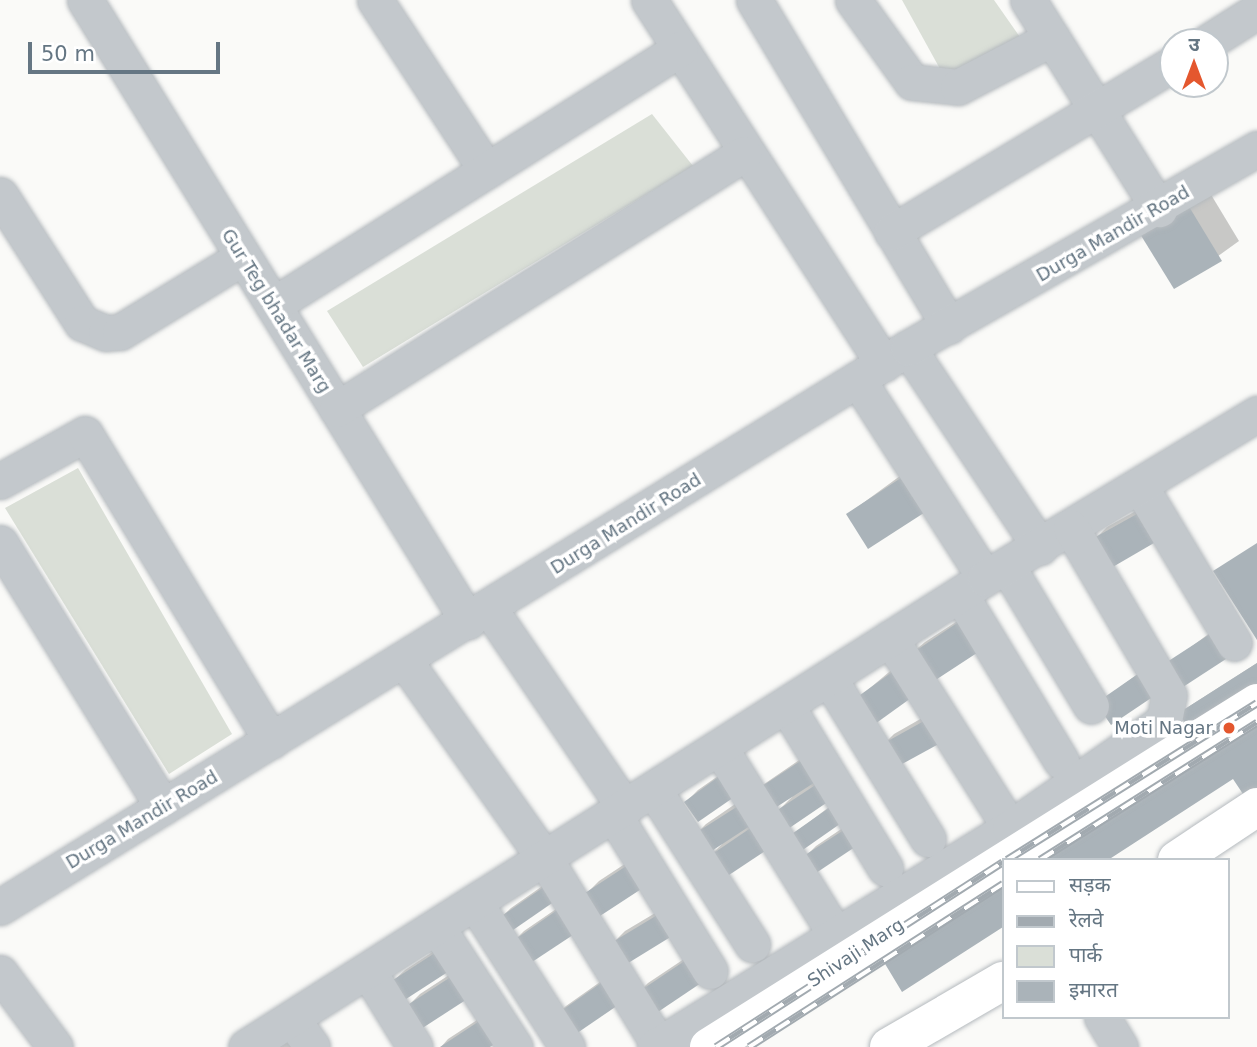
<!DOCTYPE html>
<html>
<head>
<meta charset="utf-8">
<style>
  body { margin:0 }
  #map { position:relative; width:1257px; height:1047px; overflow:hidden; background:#fafaf8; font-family:"DejaVu Sans","Noto Sans Devanagari",sans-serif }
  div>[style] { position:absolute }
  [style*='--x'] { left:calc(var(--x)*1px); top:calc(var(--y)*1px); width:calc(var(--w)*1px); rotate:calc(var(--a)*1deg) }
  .green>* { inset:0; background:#dadfd7 }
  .shadow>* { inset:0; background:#0003 }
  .building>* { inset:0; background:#aab3b9 }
  .roads { filter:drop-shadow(0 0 2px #b5babe) drop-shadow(0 0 2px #b5babe) }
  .minor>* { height:35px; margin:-17.5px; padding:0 17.5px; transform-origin:17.5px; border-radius:17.5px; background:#c3c8cc }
  .major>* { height:38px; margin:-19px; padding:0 19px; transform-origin:19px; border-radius:19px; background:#fff }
  .rail>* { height:8px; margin-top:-4px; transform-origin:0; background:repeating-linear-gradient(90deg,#fff 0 16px,#a2aab0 0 32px); box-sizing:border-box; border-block:2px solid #a2aab0 }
  .dots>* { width:19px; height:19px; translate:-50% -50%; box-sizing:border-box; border:4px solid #fff; border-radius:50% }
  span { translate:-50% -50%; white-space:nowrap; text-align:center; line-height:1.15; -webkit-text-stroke:7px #fff; paint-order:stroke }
  .street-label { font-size:18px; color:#657683 }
  .poi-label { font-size:18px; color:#657683 }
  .right { translate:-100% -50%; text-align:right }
  .legend { position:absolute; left:1002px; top:858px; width:228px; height:161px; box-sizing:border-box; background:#fff; border:2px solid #c1c8cd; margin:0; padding:9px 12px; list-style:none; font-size:21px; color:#657683 }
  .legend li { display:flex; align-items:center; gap:14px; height:35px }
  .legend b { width:35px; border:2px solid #c1c8cd }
  .north { position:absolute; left:1159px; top:28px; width:70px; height:70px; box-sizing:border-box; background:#fff; border:2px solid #c1c8cd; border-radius:50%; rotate:0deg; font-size:19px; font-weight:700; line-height:28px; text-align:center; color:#657683 }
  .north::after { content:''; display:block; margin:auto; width:24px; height:32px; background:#e4572e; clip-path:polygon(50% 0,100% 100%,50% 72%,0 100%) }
  .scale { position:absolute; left:28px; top:42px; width:192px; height:32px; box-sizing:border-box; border:4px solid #657683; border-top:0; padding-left:9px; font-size:21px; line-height:24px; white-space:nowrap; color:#657683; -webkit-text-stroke:5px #fff; paint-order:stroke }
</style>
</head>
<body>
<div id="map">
  <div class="green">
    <div style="clip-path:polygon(902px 0,994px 0,1022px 40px,945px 78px)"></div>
    <div style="clip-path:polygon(652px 114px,693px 166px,363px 367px,327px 311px)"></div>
    <div style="clip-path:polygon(78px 468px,232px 734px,169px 774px,5px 508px)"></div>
  </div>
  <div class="shadow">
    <div style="clip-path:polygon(1204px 183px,1239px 241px,1175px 287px,1139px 229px)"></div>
    <div style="clip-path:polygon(926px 457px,869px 547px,848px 514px)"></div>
    <div style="clip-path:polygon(1150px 503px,1165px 529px,1095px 539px,1107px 527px)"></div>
    <div style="clip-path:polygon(976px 609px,852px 703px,925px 642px)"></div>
    <div style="clip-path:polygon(1223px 623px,1237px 645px,1098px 703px,1161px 657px,1167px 665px)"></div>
    <div style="clip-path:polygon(1257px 663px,1257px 792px,1234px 777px,1003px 860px,1003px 925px,902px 990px,866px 929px,1186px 725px,1179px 714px,1185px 709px)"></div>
    <div style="clip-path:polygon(945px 705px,945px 739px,882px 746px,894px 734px)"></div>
    <div style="clip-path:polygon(evenodd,824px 743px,846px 784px,707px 859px,722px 844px,694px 836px,706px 824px,824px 743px,793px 796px,774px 815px,773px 808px,793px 796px)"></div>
    <div style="clip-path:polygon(738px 762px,686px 802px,698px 790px)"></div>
    <div style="clip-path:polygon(849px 792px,797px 852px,788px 838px)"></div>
    <div style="clip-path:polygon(862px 815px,872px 830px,804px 858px,816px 846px)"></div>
    <div style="clip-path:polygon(649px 848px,663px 868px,587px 893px,599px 881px)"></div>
    <div style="clip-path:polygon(561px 873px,569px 886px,498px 920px,511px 908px)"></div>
    <div style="clip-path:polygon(578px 894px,593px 915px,512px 943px,524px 931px)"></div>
    <div style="clip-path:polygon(677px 900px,688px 920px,613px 943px,625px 931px)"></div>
    <div style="clip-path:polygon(457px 936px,468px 953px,392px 982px,405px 970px)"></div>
    <div style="clip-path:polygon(702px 947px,715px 968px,636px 995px,648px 983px)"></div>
    <div style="clip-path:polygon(472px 960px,486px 981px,408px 1006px,420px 994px)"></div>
    <div style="clip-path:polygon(624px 965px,626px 997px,553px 1018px,566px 1006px)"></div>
    <div style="clip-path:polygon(503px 1003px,487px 1047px,441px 1047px,448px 1039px)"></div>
    <div style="clip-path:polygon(312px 1024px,323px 1047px,276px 1047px)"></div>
  </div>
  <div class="building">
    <div style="clip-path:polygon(1185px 200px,1222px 261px,1174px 289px,1137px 229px)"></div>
    <div style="clip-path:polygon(907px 474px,930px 509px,868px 549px,846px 514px)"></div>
    <div style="clip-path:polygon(1137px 514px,1154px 543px,1111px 568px,1092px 539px)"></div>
    <div style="clip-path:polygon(1257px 543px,1257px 640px,1213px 571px)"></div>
    <div style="clip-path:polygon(963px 619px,983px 649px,931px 683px,911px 654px)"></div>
    <div style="clip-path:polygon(1210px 634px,1226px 659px,1183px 687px,1167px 662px)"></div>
    <div style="clip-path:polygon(1257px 663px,1257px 794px,1247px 800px,1233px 779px,1108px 860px,1003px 860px,1003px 927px,902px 992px,864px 929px,1185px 726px,1177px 714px)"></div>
    <div style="clip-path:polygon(899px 667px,918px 693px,868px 729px,849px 703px)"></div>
    <div style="clip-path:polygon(1148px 667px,1163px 690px,1111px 725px,1096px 703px)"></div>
    <div style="clip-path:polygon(933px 716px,946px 740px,893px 769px,879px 746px)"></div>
    <div style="clip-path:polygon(811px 754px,826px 775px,772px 810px,758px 789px)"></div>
    <div style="clip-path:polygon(725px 772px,740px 793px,698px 822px,684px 802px)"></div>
    <div style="clip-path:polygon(823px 780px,835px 797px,785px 831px,773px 813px)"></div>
    <div style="clip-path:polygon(746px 801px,759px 820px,704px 856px,691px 836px)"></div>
    <div style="clip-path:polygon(836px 803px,847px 819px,797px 854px,786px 838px)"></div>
    <div style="clip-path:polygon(758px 823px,774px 845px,720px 881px,705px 859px)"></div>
    <div style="clip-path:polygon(850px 826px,861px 843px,813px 875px,802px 857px)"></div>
    <div style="clip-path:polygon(637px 859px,652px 882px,600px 916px,585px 893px)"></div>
    <div style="clip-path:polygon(548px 884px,558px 899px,506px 935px,496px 920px)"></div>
    <div style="clip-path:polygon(566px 904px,582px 929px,526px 966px,510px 943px)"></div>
    <div style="clip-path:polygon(664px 911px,677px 933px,625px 965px,611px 943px)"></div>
    <div style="clip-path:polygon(444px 947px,457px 966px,403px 1001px,390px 982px)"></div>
    <div style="clip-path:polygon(689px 958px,704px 981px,649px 1018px,634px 995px)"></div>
    <div style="clip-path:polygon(460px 971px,475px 994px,421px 1029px,406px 1006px)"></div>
    <div style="clip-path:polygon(611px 976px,627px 999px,567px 1040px,551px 1018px)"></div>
    <div style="clip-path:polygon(490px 1014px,506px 1037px,490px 1047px,440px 1047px)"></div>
  </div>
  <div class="roads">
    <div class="minor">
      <div style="--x:85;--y:0;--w:730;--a:58.34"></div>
      <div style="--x:375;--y:0;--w:204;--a:56.8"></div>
      <div style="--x:649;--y:0;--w:433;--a:57.2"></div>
      <div style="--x:754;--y:0;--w:380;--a:59.1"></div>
      <div style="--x:853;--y:0;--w:101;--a:54.3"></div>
      <div style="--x:912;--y:82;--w:46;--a:6.2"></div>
      <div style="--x:958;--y:87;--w:106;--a:-27.5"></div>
      <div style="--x:1028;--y:0;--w:247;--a:57.9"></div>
      <div style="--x:1208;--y:42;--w:58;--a:-32.3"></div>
      <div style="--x:0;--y:195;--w:152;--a:57.4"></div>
      <div style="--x:82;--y:323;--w:26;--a:23"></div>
      <div style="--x:106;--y:333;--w:14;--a:-4"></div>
      <div style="--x:120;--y:332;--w:144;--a:-31.4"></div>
      <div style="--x:892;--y:232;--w:327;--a:-30.9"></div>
      <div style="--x:273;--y:305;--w:481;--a:-32.2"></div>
      <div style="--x:908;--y:348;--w:239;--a:56.4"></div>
      <div style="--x:858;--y:380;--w:235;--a:57.3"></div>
      <div style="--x:337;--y:409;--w:480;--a:-32.1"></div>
      <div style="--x:0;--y:481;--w:97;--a:-28.9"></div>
      <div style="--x:85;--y:434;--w:359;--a:58.7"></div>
      <div style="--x:1140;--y:486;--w:183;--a:59.1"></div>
      <div style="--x:0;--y:543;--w:310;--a:58.3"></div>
      <div style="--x:1007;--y:566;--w:163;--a:59"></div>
      <div style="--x:960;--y:594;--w:195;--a:58.8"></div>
      <div style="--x:489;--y:608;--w:242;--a:55.8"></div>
      <div style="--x:890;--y:638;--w:225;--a:57.7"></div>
      <div style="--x:404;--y:660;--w:244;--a:54.7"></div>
      <div style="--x:545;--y:859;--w:218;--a:58.5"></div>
      <div style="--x:829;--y:678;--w:189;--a:58.4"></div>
      <div style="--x:786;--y:705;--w:191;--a:58.7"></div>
      <div style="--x:720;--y:748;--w:220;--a:58.2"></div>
      <div style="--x:654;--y:790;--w:183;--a:57.5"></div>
      <div style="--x:614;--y:815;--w:183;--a:58.4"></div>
      <div style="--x:475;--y:903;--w:171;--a:57.4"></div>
      <div style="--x:0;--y:907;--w:1066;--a:-31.62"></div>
      <div style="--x:908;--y:348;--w:402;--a:-29.7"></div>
      <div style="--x:437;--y:927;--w:143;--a:57"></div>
      <div style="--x:368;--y:971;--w:89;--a:58.3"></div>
      <div style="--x:0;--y:973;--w:92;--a:53.4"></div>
      <div style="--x:1102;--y:1017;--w:35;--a:59"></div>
      <div style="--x:292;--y:1019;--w:34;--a:54"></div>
      <div style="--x:246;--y:1047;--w:875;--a:-32.4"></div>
      <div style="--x:985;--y:578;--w:318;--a:-31.1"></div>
      <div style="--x:655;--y:1047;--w:417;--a:-31.7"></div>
      <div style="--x:1010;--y:828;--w:188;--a:-34.8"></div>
      <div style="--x:1164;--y:721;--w:26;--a:-79"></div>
      <div style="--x:1169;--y:695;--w:194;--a:-120.4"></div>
    </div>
    <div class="major">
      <div style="--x:1177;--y:860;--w:96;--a:-33.5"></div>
      <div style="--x:709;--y:1047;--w:647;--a:-32.12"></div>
      <div style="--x:889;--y:1047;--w:132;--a:-30.1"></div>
    </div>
  </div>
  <div class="rail">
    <div style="--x:1007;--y:860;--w:295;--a:-32.1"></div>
    <div style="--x:1040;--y:860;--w:257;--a:-32.3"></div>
    <div style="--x:716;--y:1047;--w:341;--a:-32.8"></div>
    <div style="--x:749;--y:1047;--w:302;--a:-32.7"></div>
  </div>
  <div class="dots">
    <div style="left:1229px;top:728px;background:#e4572e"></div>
  </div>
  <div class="street-label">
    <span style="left:1113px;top:234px;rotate:-30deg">Durga Mandir Road</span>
    <span style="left:276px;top:311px;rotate:58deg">Gur Teg bhadar Marg</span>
    <span style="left:626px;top:524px;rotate:-32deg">Durga Mandir Road</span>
    <span style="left:142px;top:820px;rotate:-31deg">Durga Mandir Road</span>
    <span style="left:856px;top:953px;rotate:-33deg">Shivaji Marg</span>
  </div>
  <div class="poi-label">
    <span class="right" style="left:1213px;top:728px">Moti Nagar</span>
  </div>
  <ul class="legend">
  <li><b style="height:9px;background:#fff"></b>सड़क</li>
  <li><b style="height:9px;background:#a2aab0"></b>रेलवे</li>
  <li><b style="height:19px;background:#dadfd7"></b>पार्क</li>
  <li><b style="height:19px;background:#aab3b9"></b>इमारत</li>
  </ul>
  <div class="north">उ</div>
  <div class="scale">50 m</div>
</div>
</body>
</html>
